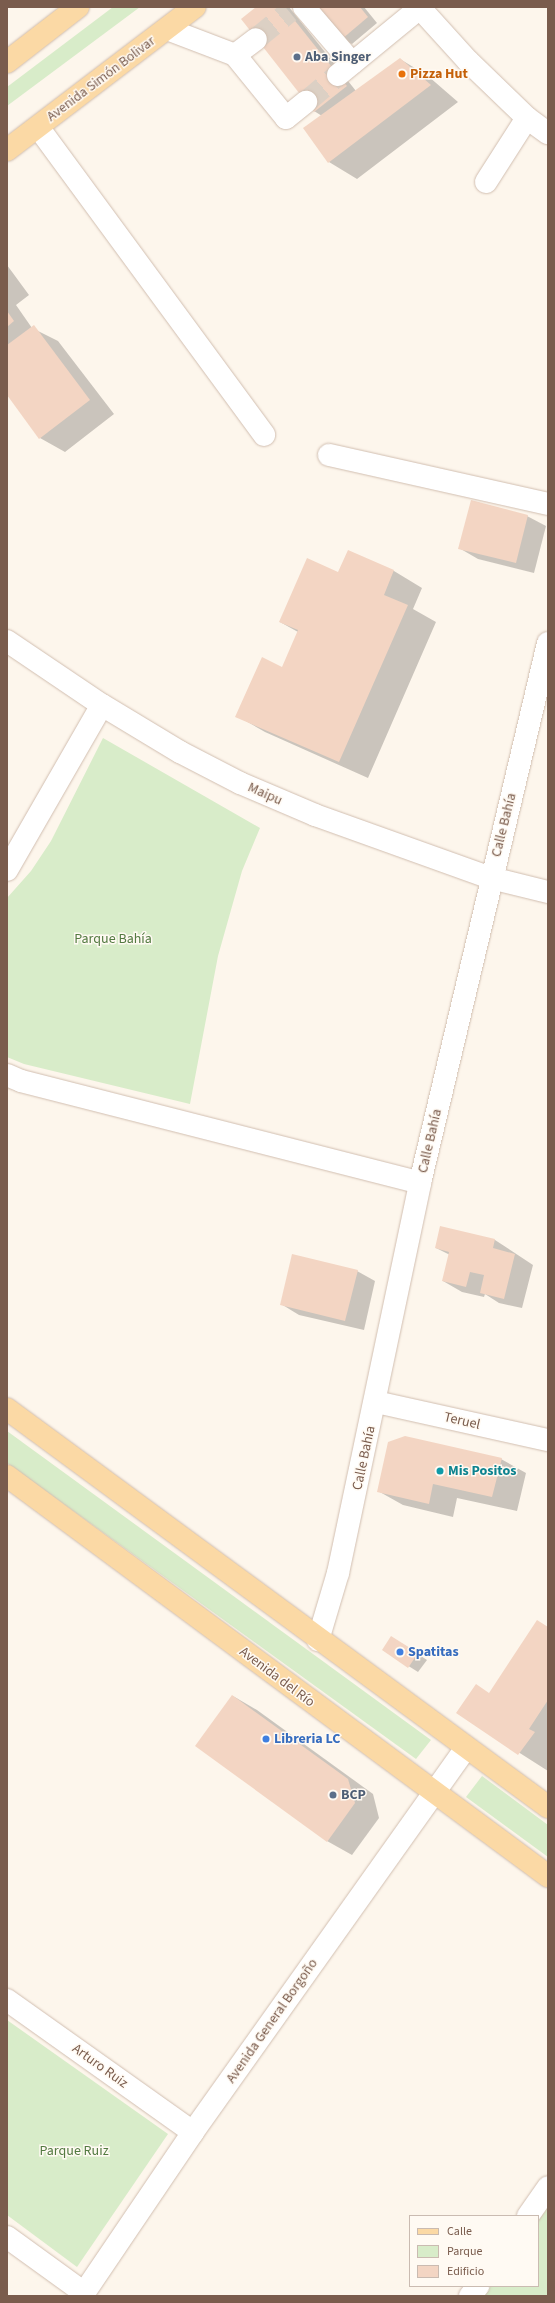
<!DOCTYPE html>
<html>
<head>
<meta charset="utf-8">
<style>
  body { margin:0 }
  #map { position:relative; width:555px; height:2303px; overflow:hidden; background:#fdf6ec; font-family:"Source Sans 3",sans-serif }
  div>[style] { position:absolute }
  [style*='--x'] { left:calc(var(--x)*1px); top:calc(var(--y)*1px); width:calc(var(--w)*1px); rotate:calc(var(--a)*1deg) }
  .green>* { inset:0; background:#d8ecc9 }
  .shadow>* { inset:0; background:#0003 }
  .building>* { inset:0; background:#f3d5c3 }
  .minor-tunnel>* { height:22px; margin-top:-11px; transform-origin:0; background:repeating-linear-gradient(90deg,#dcd0c4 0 22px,transparent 0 33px) }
  .roads { filter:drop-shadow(0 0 1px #d1beb0) drop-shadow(0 0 1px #d1beb0) }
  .minor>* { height:22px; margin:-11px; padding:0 11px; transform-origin:11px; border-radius:11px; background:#fff }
  .major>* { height:22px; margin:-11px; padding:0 11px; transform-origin:11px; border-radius:11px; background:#fbd9a5 }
  .dots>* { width:11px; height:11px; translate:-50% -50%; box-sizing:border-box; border:2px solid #fffaf3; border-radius:50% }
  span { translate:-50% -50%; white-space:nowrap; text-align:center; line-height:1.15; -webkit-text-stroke:3px #fffaf3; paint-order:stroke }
  .service-label { font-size:14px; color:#4e5e75; font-weight:700 }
  .left { translate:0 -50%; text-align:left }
  .food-label { font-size:14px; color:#c56008; font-weight:700 }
  .street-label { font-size:14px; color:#7a5c4d }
  .park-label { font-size:14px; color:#537a41 }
  .culture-label { font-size:14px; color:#0d838f; font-weight:700 }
  .shop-label { font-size:14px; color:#366cbe; font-weight:700 }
  .frame { position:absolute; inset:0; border:8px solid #7a5c4d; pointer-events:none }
  .legend { position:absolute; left:409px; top:2215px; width:130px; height:72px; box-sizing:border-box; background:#fffaf3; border:1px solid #cabbb1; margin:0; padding:5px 7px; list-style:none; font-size:12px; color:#7a5c4d }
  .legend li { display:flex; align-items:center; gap:8px; height:20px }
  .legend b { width:20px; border:1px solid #cabbb1 }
</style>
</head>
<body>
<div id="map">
  <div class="green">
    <div style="clip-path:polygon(113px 7px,140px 7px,7px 106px,7px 87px)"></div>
    <div style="clip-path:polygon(103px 738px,260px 828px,242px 871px,218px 956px,190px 1104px,24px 1064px,7px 1057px,7px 898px,31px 871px,51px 841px)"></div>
    <div style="clip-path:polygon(7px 1431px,431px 1740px,416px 1759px,7px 1463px)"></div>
    <div style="clip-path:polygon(482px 1776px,548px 1825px,548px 1857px,466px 1797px)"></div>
    <div style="clip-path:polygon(7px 2020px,168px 2134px,77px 2267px,7px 2215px)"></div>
    <div style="clip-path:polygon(548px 2205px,548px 2296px,483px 2296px,490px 2286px,538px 2286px,538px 2219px)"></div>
  </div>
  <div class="shadow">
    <div style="clip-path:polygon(257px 7px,289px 7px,356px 91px,400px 59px,428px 76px,458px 102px,357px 179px,329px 162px,322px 116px,314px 111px)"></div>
    <div style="clip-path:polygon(321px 7px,364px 7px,377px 23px,352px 44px,342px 39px)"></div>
    <div style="clip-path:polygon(7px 265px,29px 295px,16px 305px,32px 328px,58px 341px,114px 414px,65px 452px,40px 438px,7px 394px)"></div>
    <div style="clip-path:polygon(527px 516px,546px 526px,534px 573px,478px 559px,459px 548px)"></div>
    <div style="clip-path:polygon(348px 552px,394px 571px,422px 588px,413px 609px,436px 622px,368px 778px,265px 732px,237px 716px,283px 668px,298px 632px,280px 622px,339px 574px)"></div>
    <div style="clip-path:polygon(441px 1228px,495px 1240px,533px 1265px,522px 1308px,499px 1303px,485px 1294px,484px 1297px,462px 1292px,443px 1281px,450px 1255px,436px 1248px)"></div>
    <div style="clip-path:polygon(357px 1271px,375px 1281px,364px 1330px,299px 1315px,281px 1304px)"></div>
    <div style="clip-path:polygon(501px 1459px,526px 1473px,517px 1511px,457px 1498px,453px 1517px,403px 1505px,378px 1491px)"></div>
    <div style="clip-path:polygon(548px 1627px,548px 1771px,457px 1713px,490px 1694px)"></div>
    <div style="clip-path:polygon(401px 1643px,427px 1660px,418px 1672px,383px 1650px)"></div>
    <div style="clip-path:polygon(233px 1696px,257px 1710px,373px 1794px,379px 1818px,352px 1855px,327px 1841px)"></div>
  </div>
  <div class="building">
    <div style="clip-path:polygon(256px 7px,284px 7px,347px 86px,314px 112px,241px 19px)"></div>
    <div style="clip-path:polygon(319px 7px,360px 7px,368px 17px,342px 39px,317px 9px)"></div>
    <div style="clip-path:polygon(400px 58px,431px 85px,328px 163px,303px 128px)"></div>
    <div style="clip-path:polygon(7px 311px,14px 321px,7px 327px)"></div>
    <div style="clip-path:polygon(34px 325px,90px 400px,39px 439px,7px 395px,7px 345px)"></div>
    <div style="clip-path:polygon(471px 500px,528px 515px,516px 563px,458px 549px)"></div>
    <div style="clip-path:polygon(348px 550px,394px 570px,384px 595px,408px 605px,339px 762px,235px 717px,262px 657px,282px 667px,298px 630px,279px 622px,307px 558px,338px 572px)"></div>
    <div style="clip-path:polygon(440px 1226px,495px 1239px,493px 1248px,515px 1254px,504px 1299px,480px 1293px,484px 1275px,470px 1272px,466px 1287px,442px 1281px,449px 1252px,435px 1248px)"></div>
    <div style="clip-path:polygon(292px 1254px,358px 1270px,345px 1321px,280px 1305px)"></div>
    <div style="clip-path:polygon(405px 1436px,502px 1458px,492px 1497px,433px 1484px,429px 1504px,377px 1492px,388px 1442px)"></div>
    <div style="clip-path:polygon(537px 1620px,548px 1627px,548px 1700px,529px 1729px,535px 1732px,518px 1755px,456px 1713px,476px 1684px,489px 1693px)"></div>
    <div style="clip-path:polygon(391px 1636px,418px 1653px,408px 1668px,382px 1650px)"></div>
    <div style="clip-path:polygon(232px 1695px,348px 1779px,355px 1803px,327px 1842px,195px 1746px)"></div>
  </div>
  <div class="minor-tunnel">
    <div style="--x:256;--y:39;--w:43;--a:-39.3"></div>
    <div style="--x:306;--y:102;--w:42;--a:-40.2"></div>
  </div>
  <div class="roads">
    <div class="minor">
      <div style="--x:304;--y:7;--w:74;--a:49.4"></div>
      <div style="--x:419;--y:7;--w:73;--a:47.8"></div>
      <div style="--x:468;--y:61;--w:82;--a:44"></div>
      <div style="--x:527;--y:118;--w:26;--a:36"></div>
      <div style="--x:167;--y:29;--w:73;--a:20.9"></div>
      <div style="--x:235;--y:55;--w:26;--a:-37"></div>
      <div style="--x:235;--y:55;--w:81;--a:51"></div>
      <div style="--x:286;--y:118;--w:26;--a:-39"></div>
      <div style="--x:338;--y:75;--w:106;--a:-39.3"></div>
      <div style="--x:38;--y:127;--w:382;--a:53.7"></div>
      <div style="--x:486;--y:182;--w:76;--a:-57.4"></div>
      <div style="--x:329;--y:455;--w:224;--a:12.6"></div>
      <div style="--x:7;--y:641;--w:115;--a:34"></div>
      <div style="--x:102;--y:705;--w:91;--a:31.1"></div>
      <div style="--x:180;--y:752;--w:68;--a:27.3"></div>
      <div style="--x:240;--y:783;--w:82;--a:23.1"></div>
      <div style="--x:315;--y:815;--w:187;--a:19.7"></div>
      <div style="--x:491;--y:878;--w:59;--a:13.8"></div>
      <div style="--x:7;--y:870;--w:190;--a:-60.1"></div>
      <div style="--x:7;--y:1075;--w:15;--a:23"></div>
      <div style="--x:21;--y:1081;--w:412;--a:14.3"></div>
      <div style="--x:376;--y:1402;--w:176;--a:12.5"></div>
      <div style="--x:318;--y:1640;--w:70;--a:-73.4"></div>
      <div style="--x:338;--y:1573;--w:399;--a:-78.1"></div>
      <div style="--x:420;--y:1183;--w:555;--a:-76.66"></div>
      <div style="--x:7;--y:2000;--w:228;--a:35.4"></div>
      <div style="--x:528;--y:2216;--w:35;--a:-55"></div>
      <div style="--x:7;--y:2237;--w:94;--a:35.9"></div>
      <div style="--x:82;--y:2296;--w:198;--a:-55.9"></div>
      <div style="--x:193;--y:2132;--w:471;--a:-54.6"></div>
      <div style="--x:470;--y:2296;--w:13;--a:-51"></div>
    </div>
    <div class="major">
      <div style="--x:7;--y:62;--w:90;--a:-37.8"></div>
      <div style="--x:7;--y:150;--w:236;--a:-37.3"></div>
      <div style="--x:7;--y:1409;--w:672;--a:36.34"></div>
      <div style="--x:7;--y:1476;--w:673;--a:36.48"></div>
    </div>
  </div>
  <div class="dots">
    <div style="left:297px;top:57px;background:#5c6f8a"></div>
    <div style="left:402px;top:74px;background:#e8710a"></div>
    <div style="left:440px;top:1471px;background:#0f9aa8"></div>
    <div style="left:400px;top:1652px;background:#3f7fe0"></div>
    <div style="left:266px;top:1739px;background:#3f7fe0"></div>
    <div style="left:333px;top:1795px;background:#5c6f8a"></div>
  </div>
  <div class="service-label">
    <span class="left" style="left:305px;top:57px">Aba Singer</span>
    <span class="left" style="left:341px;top:1795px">BCP</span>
  </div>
  <div class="food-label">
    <span class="left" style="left:410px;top:74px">Pizza Hut</span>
  </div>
  <div class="street-label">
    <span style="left:101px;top:79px;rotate:-37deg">Avenida Simón Bolivar</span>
    <span style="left:265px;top:794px;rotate:24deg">Maipu</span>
    <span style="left:504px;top:825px;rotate:-76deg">Calle Bahía</span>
    <span style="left:430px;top:1141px;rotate:-77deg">Calle Bahía</span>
    <span style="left:462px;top:1421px;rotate:13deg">Teruel</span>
    <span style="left:364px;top:1458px;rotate:-78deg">Calle Bahía</span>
    <span style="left:277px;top:1677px;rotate:37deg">Avenida del Río</span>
    <span style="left:272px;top:2021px;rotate:-55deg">Avenida General Borgoño</span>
    <span style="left:100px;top:2066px;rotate:36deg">Arturo Ruiz</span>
  </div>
  <div class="park-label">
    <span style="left:113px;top:939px">Parque Bahía</span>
    <span style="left:74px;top:2151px">Parque Ruiz</span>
  </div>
  <div class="culture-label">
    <span class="left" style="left:448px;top:1471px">Mis Positos</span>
  </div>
  <div class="shop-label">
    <span class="left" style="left:408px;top:1652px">Spatitas</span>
    <span class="left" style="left:274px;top:1739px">Libreria LC</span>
  </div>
  <div class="frame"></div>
  <ul class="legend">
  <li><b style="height:5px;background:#fbd9a5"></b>Calle</li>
  <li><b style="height:11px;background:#d8ecc9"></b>Parque</li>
  <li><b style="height:11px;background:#f3d5c3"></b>Edificio</li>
  </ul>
</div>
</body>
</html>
